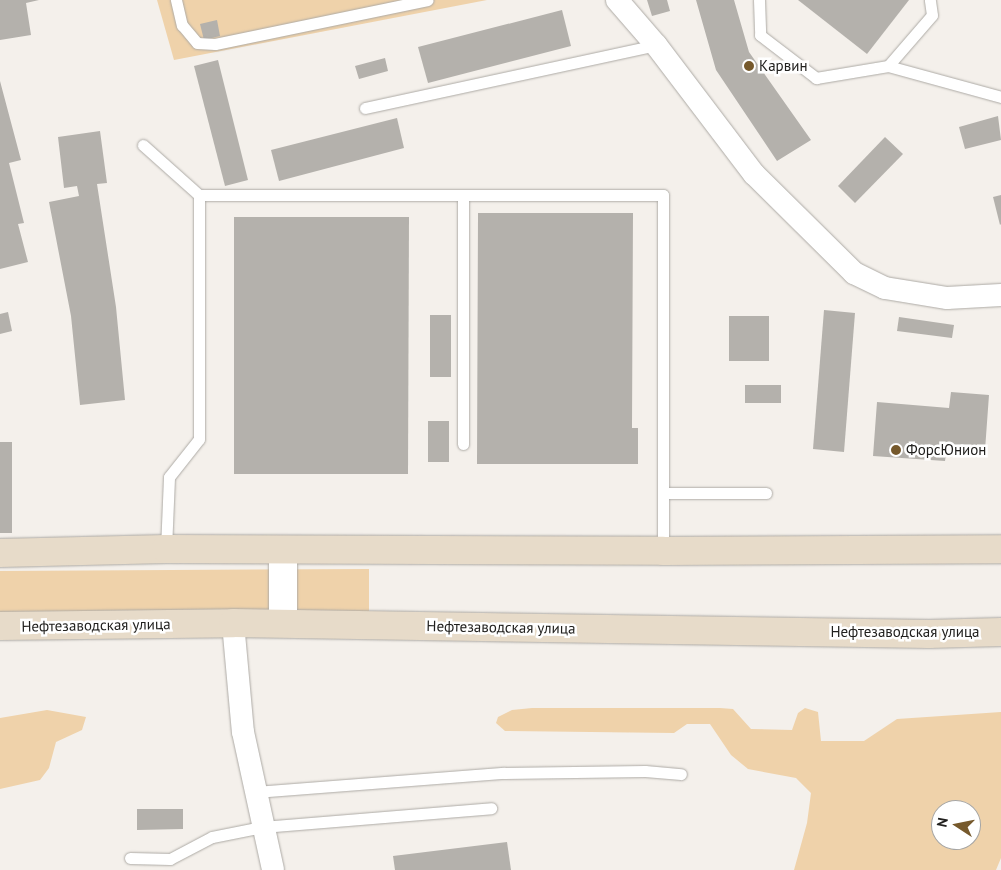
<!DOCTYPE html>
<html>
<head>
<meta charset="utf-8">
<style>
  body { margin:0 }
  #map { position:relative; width:1001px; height:870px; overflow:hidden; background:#f4f0eb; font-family:"PT Sans",sans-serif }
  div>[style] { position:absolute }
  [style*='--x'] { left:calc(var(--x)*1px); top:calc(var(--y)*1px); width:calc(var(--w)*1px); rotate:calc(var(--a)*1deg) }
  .green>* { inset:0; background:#efd2aa }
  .building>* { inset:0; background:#b4b1ac }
  .roads { filter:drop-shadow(0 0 1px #adaaa5) drop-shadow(0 0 1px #adaaa5) }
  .service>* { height:11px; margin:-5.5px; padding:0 5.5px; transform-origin:5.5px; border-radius:5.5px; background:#fff }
  .minor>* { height:22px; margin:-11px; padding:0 11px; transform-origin:11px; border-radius:11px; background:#fff }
  .tertiary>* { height:28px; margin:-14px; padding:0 14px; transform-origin:14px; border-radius:14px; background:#fff }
  .secondary>* { height:28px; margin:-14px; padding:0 14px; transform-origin:14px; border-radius:14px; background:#e7dbc9 }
  .dots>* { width:14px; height:14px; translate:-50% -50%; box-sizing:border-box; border:2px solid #fff; border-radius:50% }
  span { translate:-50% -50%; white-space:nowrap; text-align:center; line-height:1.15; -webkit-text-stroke:5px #fff; paint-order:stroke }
  .poi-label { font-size:15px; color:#21201e }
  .left { translate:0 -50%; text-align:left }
  .street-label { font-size:15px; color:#21201e }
  .north { position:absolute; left:931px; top:800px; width:50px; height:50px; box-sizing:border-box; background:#fff; border:1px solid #a6a6a5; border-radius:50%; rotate:281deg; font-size:14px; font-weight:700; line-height:20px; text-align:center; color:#21201e }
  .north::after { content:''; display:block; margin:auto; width:18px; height:22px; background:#76592c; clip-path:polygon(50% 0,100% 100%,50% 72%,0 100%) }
</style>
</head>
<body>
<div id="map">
  <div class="green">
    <div style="clip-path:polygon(157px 0,487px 0,174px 60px)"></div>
    <div style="clip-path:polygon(369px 569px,369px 613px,0 616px,0 571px)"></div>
    <div style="clip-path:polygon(evenodd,532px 708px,720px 708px,733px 709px,751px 729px,792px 730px,798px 713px,805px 708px,818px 712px,821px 741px,864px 741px,897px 719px,1001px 712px,1001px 858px,996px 870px,794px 870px,807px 823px,811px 793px,796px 778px,748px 769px,731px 755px,710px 724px,687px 724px,674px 733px,505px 731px,496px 723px,498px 717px,512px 710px,532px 708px,941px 810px,971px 810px,971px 840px,941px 840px,941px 810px)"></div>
    <div style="clip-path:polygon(47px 710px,86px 717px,82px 730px,56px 742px,49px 768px,40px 780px,0 789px,0 718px)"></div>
  </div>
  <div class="building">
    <div style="clip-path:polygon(0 0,39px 0,26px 3px,31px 35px,0 40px)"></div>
    <div style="clip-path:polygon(647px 0,667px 0,670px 11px,652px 16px)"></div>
    <div style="clip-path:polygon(696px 0,734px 0,749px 52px,811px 140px,777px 161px,716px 70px)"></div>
    <div style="clip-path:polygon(798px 0,909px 0,867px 54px)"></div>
    <div style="clip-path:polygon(562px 10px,571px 46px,428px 83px,418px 47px)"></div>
    <div style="clip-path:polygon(217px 20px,220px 36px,204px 40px,200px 24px)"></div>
    <div style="clip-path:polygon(385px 58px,388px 71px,359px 79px,355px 66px)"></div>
    <div style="clip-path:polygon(218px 60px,248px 180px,225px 186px,194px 66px)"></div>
    <div style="clip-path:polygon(0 81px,21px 160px,9px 163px,24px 223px,18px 224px,28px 262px,0 269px)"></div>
    <div style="clip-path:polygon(998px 116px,1001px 140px,965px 149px,959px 127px)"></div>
    <div style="clip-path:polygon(397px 118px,404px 148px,279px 181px,271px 150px)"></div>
    <div style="clip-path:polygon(100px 131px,107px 183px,97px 184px,116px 307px,125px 400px,80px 405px,71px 316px,49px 202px,79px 196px,77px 186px,64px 188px,58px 137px)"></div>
    <div style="clip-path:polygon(885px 137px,903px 154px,855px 203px,838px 186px)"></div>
    <div style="clip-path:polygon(1001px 195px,1001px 224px,1000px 225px,993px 197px)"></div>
    <div style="clip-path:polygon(478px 213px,633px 213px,632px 428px,638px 428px,638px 464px,477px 464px)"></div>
    <div style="clip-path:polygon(234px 217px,409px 217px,408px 474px,234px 474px)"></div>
    <div style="clip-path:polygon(824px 310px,855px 313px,844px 452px,813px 449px)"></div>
    <div style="clip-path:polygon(8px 312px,12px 331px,0 334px,0 314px)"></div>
    <div style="clip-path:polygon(430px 315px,451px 315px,451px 377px,430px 377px)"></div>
    <div style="clip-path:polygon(729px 316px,769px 316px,769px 361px,729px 361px)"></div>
    <div style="clip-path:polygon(899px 317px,954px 325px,952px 338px,897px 331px)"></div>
    <div style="clip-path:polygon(745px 385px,781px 385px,781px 403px,745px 403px)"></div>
    <div style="clip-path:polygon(951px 392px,989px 395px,985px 450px,947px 447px,945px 461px,873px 456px,877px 402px,949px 408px)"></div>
    <div style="clip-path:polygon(428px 421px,449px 421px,449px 462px,428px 462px)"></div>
    <div style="clip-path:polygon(0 442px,12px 442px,12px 533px,0 533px)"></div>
    <div style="clip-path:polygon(137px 809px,183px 809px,183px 829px,137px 830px)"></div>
    <div style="clip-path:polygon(507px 842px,511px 870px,395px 870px,393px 856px)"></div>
  </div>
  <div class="roads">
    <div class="service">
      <div style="--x:176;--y:0;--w:26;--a:77"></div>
      <div style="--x:182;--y:25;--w:23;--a:50"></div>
      <div style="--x:197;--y:43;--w:18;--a:3"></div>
      <div style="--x:215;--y:44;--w:217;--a:-11.7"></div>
      <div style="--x:759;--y:0;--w:35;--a:88"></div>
      <div style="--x:760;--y:35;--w:71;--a:37.5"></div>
      <div style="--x:816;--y:78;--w:73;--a:-9.5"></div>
      <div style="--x:888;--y:66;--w:117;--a:15.3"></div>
      <div style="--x:888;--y:66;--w:67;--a:-49.2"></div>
      <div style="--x:932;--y:15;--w:15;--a:-98"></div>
      <div style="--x:365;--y:108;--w:298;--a:-12.2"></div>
      <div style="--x:143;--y:145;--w:75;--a:41.8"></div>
      <div style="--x:463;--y:444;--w:249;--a:-90"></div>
      <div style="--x:663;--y:493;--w:103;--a:0"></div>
      <div style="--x:166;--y:549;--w:72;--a:-87.6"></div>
      <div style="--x:169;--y:477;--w:48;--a:-51.7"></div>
      <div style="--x:199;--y:439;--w:244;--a:-90"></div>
      <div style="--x:199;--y:195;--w:464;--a:0"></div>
      <div style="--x:663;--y:195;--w:356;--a:90"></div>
      <div style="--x:255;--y:792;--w:250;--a:-4.4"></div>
      <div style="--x:504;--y:773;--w:141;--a:-0.8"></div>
      <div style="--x:645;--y:771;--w:36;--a:5"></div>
      <div style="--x:130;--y:858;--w:40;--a:1.4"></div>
      <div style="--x:170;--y:859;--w:47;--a:-27.6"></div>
      <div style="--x:212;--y:837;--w:51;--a:-11.3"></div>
      <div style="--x:262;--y:827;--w:230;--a:-4.7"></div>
    </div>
    <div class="minor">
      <div style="--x:617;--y:0;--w:60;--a:49.1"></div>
      <div style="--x:656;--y:45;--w:162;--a:52.8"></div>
      <div style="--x:754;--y:174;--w:141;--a:44.7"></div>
      <div style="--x:854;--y:273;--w:34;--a:26"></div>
      <div style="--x:885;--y:288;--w:63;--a:9.2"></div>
      <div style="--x:947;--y:298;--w:54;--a:-3.2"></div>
      <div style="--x:233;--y:623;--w:109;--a:84.8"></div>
      <div style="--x:243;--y:732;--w:141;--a:77.7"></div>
    </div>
    <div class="tertiary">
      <div style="--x:283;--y:623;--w:73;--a:-90"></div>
    </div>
    <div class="secondary">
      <div style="--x:0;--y:553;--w:166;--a:-1.4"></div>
      <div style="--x:166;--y:549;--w:497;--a:0.2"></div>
      <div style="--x:663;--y:551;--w:338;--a:-0.3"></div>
      <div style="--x:0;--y:626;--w:233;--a:-0.7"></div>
      <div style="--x:233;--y:623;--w:696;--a:0.91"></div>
      <div style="--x:929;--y:634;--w:72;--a:-1.6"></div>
    </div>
  </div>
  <div class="dots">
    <div style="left:749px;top:66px;background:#76592c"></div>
    <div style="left:896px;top:450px;background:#76592c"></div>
  </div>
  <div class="poi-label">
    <span class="left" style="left:759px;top:66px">Карвин</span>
    <span class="left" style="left:906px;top:450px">ФорсЮнион</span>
  </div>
  <div class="street-label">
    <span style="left:96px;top:625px;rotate:-1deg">Нефтезаводская улица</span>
    <span style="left:501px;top:627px;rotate:1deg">Нефтезаводская улица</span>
    <span style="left:905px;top:632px">Нефтезаводская улица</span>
  </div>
  <div class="north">N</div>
</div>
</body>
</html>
